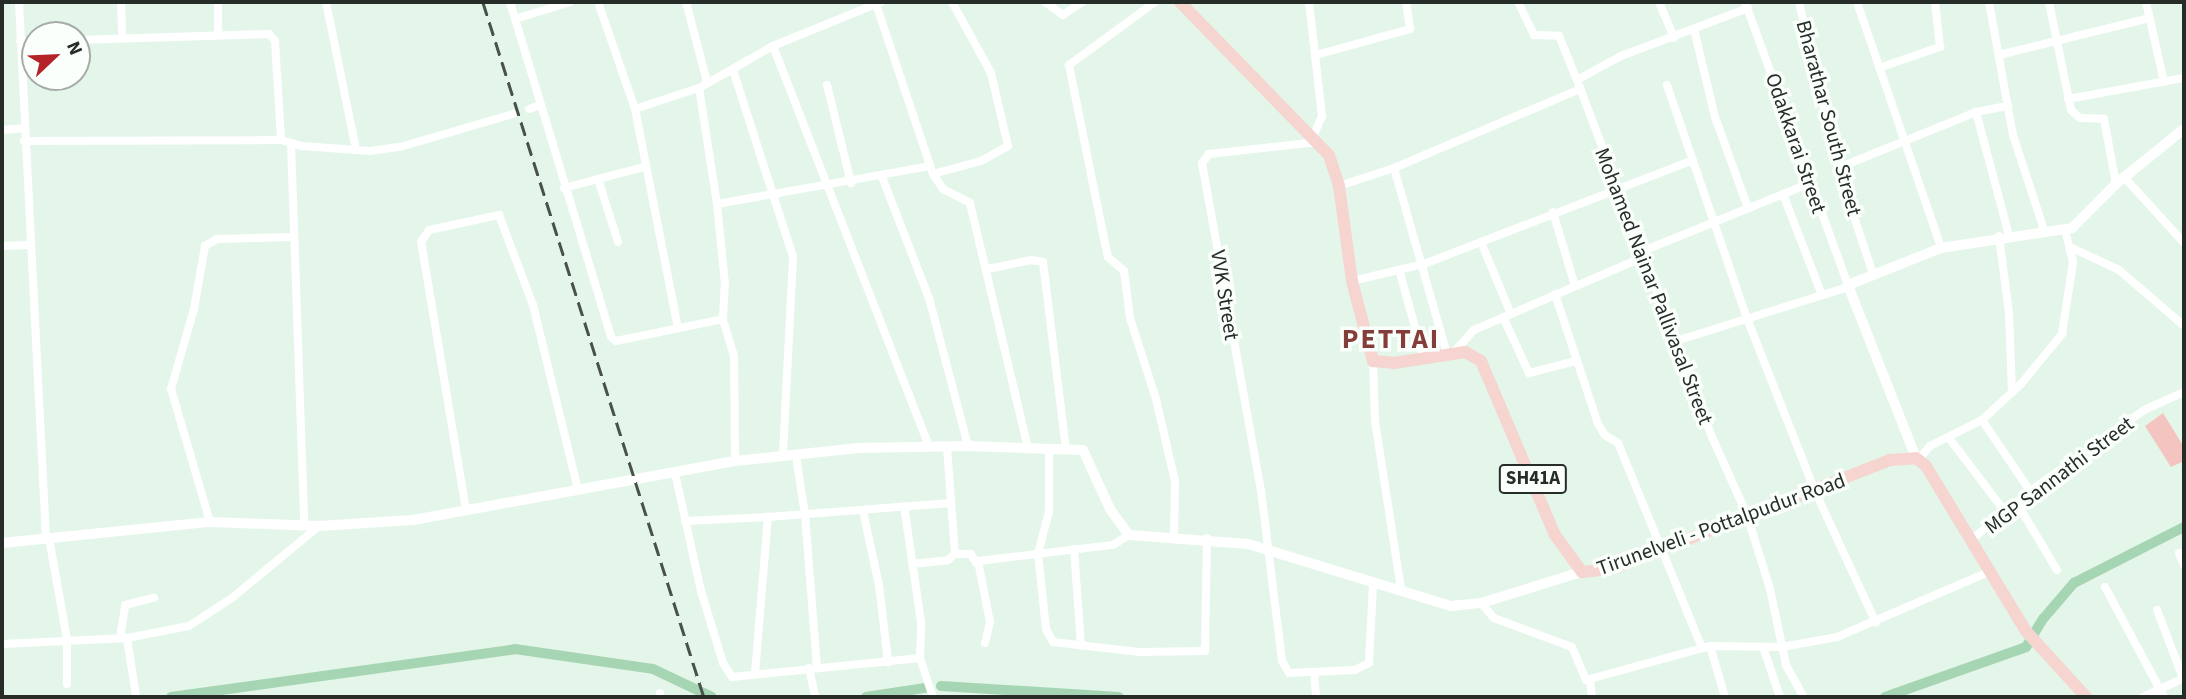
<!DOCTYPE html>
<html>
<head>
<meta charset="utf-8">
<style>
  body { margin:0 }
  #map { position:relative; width:2186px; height:699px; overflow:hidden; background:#e4f6e9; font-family:"Source Sans 3",sans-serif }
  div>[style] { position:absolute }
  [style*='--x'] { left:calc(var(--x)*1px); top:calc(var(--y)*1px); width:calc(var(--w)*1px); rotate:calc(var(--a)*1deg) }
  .green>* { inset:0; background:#f4c5c0 }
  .canal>* { height:10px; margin:-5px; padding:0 5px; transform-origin:5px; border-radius:5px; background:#a6d5b4 }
  .minor>* { height:8px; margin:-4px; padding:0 4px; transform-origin:4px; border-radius:4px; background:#fff }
  .tertiary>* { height:10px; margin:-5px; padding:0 5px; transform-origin:5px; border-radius:5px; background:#fff }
  .primary>* { height:12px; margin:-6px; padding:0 6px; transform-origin:6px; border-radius:6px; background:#f6d4d0 }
  .rail>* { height:2.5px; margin-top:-1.25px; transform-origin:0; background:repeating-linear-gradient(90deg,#48514a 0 14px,transparent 0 21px) }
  span { translate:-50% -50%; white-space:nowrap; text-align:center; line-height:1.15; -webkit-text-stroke:7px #fbfffc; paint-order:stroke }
  .shield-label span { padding:2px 5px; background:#fbfffc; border:2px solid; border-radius:5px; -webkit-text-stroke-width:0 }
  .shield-label { font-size:19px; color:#262d28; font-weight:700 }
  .street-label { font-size:21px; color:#262d28 }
  .district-label { font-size:28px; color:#853d39; font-weight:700; letter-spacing:2px }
  .frame { position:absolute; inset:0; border:4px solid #262d28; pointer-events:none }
  .north { position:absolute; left:21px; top:21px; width:70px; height:70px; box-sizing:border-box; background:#fbfffc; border:2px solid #a6aba7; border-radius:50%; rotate:67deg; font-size:19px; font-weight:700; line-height:28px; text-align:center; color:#262d28 }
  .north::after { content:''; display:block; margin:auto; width:24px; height:32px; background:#b32328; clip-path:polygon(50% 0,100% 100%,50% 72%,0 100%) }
</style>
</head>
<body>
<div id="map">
  <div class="green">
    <div style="clip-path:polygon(2163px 413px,2184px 447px,2184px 461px,2171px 467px,2145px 426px)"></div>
  </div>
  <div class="canal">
    <div style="--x:941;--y:686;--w:178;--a:3.5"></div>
    <div style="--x:171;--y:697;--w:347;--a:-7.9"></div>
    <div style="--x:515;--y:649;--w:139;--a:8.2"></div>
    <div style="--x:653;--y:669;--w:65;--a:25.4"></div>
    <div style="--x:866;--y:697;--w:60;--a:-8.7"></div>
    <div style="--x:1885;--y:697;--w:150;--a:-19.5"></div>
    <div style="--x:2026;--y:647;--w:33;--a:-59"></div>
    <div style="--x:2043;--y:619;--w:48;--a:-49.3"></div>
    <div style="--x:2074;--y:583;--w:123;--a:-27"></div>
  </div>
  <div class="minor">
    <div style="--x:19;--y:2;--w:538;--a:87.12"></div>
    <div style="--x:121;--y:2;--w:36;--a:88"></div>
    <div style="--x:218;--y:2;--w:33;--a:90"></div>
    <div style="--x:326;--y:2;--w:151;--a:78.5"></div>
    <div style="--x:510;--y:2;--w:350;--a:73.2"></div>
    <div style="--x:611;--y:337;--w:6;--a:39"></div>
    <div style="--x:616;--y:341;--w:109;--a:-11.6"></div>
    <div style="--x:598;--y:2;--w:113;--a:70.9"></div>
    <div style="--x:635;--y:109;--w:223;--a:78.9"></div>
    <div style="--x:686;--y:2;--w:83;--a:75.3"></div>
    <div style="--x:1045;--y:2;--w:22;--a:36"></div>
    <div style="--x:1063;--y:15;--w:23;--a:-34"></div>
    <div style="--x:1155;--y:2;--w:107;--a:143.8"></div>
    <div style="--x:1069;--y:65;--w:182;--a:78.6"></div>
    <div style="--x:1105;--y:243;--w:14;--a:78"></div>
    <div style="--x:1108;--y:257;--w:21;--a:41"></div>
    <div style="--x:1124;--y:271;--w:47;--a:82.7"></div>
    <div style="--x:1130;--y:318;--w:85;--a:72.2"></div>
    <div style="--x:1156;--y:399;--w:84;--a:77"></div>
    <div style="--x:1175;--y:481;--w:55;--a:91"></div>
    <div style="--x:1309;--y:2;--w:115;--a:83.5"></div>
    <div style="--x:1322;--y:116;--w:21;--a:113"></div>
    <div style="--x:1518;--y:2;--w:37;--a:64"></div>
    <div style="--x:1534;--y:35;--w:25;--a:2"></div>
    <div style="--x:1559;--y:36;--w:48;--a:67.8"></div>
    <div style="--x:1577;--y:80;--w:382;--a:69.3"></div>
    <div style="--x:1712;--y:437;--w:85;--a:65.8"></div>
    <div style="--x:1747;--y:515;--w:77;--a:72.7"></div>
    <div style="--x:1770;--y:589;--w:78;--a:78.1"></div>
    <div style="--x:1786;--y:665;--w:37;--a:61"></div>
    <div style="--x:1659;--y:2;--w:39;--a:67"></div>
    <div style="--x:1745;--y:2;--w:301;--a:70"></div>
    <div style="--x:1799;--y:2;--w:171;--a:76.8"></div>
    <div style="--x:1838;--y:168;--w:112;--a:71.7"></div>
    <div style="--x:1857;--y:2;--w:260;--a:71.1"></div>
    <div style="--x:1989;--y:2;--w:135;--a:79.8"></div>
    <div style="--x:2013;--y:135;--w:103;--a:71.9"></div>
    <div style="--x:2049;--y:2;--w:110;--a:78.5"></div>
    <div style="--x:2071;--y:110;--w:12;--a:42"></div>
    <div style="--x:2080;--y:118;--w:24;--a:2"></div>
    <div style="--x:2104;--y:119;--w:66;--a:79.5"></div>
    <div style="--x:2146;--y:2;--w:82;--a:77.3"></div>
    <div style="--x:876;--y:4;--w:179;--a:71.5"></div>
    <div style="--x:933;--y:174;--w:18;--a:56"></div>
    <div style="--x:943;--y:189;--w:30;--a:27"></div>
    <div style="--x:970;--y:203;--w:253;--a:76.7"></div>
    <div style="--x:515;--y:19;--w:58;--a:-17.2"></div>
    <div style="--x:1694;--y:29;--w:90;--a:76.6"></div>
    <div style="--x:1715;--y:117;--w:97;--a:70.1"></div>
    <div style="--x:77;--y:40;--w:192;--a:-1.8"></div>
    <div style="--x:269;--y:34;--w:9;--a:49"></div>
    <div style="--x:275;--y:41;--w:99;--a:86.5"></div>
    <div style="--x:20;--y:41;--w:15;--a:0"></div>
    <div style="--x:773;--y:46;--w:429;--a:68.7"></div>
    <div style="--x:1316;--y:55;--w:98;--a:-15.5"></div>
    <div style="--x:1410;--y:29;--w:27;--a:-98"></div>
    <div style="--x:1999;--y:55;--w:155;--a:-13.8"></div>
    <div style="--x:1879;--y:68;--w:65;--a:-19"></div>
    <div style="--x:1940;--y:47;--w:45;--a:-96.3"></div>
    <div style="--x:733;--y:70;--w:196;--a:72.2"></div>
    <div style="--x:793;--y:257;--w:198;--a:92.9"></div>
    <div style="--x:1577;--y:80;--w:50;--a:-28.6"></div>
    <div style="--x:1621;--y:56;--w:136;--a:-20.7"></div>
    <div style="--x:827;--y:85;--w:101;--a:76.2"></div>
    <div style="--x:1667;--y:85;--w:250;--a:71.1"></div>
    <div style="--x:1748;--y:321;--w:183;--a:68.5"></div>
    <div style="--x:1815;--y:491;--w:145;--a:65.2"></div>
    <div style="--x:2068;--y:99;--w:118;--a:-10.3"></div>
    <div style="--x:529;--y:109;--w:12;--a:-20"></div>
    <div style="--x:635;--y:109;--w:67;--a:-18.2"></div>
    <div style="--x:1976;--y:112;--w:127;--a:75"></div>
    <div style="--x:2;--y:130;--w:21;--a:-5"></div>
    <div style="--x:24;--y:141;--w:257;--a:-0.2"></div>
    <div style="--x:281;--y:140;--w:22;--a:16"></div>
    <div style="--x:302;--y:146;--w:68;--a:4.2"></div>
    <div style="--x:370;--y:151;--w:30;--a:-8"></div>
    <div style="--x:400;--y:147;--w:118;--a:-16.3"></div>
    <div style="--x:1318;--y:142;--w:110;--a:173.7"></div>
    <div style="--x:1209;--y:154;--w:11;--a:128"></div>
    <div style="--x:1202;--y:163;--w:332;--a:79.8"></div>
    <div style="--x:1261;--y:490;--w:172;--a:83"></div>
    <div style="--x:1282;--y:661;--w:14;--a:60"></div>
    <div style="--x:1289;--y:673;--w:66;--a:-2.6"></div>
    <div style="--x:1355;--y:670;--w:16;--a:-27"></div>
    <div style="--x:1369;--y:663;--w:79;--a:-87.1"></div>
    <div style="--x:291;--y:143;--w:381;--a:88"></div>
    <div style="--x:1394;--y:168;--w:193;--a:74.1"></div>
    <div style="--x:1838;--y:168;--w:149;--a:-22.1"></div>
    <div style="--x:1976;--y:112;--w:33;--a:-11"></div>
    <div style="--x:933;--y:174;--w:50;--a:-15.2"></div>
    <div style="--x:981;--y:161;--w:31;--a:-29"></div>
    <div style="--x:1008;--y:146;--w:75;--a:-103.1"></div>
    <div style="--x:991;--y:73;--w:81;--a:-118.8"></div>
    <div style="--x:882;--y:177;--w:130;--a:68.8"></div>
    <div style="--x:929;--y:298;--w:153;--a:75.2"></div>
    <div style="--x:2124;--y:177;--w:89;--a:47.7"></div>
    <div style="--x:598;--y:179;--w:66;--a:72.4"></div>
    <div style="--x:1339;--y:186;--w:58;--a:-18.1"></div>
    <div style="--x:1394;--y:168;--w:202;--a:-23"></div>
    <div style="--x:564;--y:188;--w:83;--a:-14.7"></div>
    <div style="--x:1783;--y:194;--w:108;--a:68.9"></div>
    <div style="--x:717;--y:204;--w:216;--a:-10.1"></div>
    <div style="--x:1553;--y:212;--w:77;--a:73.4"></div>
    <div style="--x:1999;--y:236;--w:78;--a:82.6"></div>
    <div style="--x:2009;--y:313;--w:78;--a:87.8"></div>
    <div style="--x:1481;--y:242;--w:78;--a:67.4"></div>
    <div style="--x:2;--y:246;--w:27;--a:-2"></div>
    <div style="--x:2070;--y:247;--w:54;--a:25.1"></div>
    <div style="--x:2119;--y:270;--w:86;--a:40.7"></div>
    <div style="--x:988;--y:269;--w:44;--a:-11.8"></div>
    <div style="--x:1031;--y:260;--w:12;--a:9"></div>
    <div style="--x:1043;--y:262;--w:188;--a:83"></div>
    <div style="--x:1400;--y:273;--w:86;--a:74.5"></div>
    <div style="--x:1352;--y:281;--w:74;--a:-13.3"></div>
    <div style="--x:1424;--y:264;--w:288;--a:-21.1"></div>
    <div style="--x:1555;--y:294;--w:137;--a:71.7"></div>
    <div style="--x:1598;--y:424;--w:13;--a:58"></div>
    <div style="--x:1605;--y:435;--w:15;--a:32"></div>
    <div style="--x:1618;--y:443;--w:222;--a:67.7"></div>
    <div style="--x:1503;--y:317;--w:62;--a:65.1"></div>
    <div style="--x:1529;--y:373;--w:49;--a:-14.3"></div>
    <div style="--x:1676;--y:341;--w:180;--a:-17.4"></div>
    <div style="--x:1454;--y:352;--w:30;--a:-48"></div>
    <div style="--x:1474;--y:330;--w:172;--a:-23.3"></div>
    <div style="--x:1632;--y:262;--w:16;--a:-45"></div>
    <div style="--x:1643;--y:251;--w:178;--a:-22.1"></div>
    <div style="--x:1373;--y:361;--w:60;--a:88.1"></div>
    <div style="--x:1375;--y:421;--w:170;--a:81.2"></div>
    <div style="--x:1982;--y:420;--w:86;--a:55.9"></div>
    <div style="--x:1949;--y:438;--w:94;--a:52.8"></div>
    <div style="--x:1049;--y:450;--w:61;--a:90"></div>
    <div style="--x:1049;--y:511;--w:44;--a:104.3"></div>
    <div style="--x:1038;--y:554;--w:75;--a:83.9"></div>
    <div style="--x:1046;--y:629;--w:15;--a:62"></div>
    <div style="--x:1053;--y:642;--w:88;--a:6.6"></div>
    <div style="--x:1140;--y:652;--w:65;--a:-0.9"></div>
    <div style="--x:1205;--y:651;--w:113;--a:-89"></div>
    <div style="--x:796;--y:456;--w:60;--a:81.3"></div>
    <div style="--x:805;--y:515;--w:151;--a:85.5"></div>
    <div style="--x:1919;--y:459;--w:17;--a:-50"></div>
    <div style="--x:1930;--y:446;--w:58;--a:-26.6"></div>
    <div style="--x:1982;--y:420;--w:53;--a:-42.7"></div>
    <div style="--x:2021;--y:384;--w:65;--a:-50.6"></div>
    <div style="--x:2062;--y:334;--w:73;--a:-81.3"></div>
    <div style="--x:2073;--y:262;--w:32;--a:-104"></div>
    <div style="--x:735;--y:461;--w:105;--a:-90.5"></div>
    <div style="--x:734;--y:356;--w:39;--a:-107"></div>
    <div style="--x:723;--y:319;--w:35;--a:-87"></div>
    <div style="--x:725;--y:284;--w:80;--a:-95.7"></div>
    <div style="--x:717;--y:204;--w:117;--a:-98.8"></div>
    <div style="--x:699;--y:88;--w:85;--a:-29.6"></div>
    <div style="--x:773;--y:46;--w:117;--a:-22.2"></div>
    <div style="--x:675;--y:473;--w:121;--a:77.6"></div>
    <div style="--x:701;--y:591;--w:75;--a:73"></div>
    <div style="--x:723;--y:663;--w:17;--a:57"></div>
    <div style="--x:732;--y:677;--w:189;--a:-5.8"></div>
    <div style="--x:920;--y:658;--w:36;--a:-88"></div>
    <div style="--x:921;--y:622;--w:117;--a:-98.3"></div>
    <div style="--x:2017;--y:503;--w:78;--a:59.2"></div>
    <div style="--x:466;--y:510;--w:272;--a:-99.5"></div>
    <div style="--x:421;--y:242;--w:14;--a:-56"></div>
    <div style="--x:429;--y:230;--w:72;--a:-12.1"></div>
    <div style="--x:499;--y:215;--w:96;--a:69.3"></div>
    <div style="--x:533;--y:305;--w:190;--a:76.3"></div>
    <div style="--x:863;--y:511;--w:76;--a:77.8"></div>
    <div style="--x:879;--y:585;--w:78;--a:83.3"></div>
    <div style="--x:685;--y:521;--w:83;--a:-2.8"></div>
    <div style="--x:210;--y:522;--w:139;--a:-106.3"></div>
    <div style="--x:171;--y:389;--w:83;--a:-74"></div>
    <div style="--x:194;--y:309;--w:64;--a:-80.1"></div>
    <div style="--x:205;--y:246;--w:14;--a:-30"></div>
    <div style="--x:217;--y:239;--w:77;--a:-1.5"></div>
    <div style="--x:49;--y:538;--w:103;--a:79.9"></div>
    <div style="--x:67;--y:639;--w:45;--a:90"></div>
    <div style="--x:1971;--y:540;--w:77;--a:-39.7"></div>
    <div style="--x:2030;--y:491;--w:99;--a:-35.1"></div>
    <div style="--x:2111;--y:434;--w:41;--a:-36"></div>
    <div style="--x:2144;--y:410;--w:44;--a:-24.2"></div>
    <div style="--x:1074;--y:549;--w:97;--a:85.9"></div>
    <div style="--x:2179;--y:553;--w:13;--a:67"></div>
    <div style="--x:955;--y:554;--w:16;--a:0"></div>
    <div style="--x:971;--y:554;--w:10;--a:61"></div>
    <div style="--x:912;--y:564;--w:36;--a:-6"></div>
    <div style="--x:948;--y:560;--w:9;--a:-41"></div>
    <div style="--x:955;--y:554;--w:107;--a:-94.3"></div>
    <div style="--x:2105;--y:587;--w:125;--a:61.8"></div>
    <div style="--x:1481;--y:603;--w:20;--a:49"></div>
    <div style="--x:1494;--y:618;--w:83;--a:20.4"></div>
    <div style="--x:1572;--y:647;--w:36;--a:67"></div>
    <div style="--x:1586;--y:680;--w:129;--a:-15.3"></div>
    <div style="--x:1710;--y:646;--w:72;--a:0.8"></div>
    <div style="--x:1782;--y:647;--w:56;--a:-10.3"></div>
    <div style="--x:1837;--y:637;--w:165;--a:-23.2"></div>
    <div style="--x:2157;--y:610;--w:73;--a:69.1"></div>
    <div style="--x:120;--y:638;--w:33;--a:-81"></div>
    <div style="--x:125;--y:605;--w:30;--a:-14"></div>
    <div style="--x:127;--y:638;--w:59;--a:81.2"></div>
    <div style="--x:985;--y:643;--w:22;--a:-77"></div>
    <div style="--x:990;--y:622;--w:62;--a:-101.1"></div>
    <div style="--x:978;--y:561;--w:136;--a:-6.8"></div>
    <div style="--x:1113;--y:545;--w:19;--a:-32"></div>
    <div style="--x:2;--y:644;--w:125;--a:-2.7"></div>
    <div style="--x:127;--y:638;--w:63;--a:-11"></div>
    <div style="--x:189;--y:626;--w:51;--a:-33.1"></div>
    <div style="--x:232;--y:598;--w:113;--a:-39.6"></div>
    <div style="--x:1710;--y:646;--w:53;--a:73.6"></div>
    <div style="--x:1763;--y:647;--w:53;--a:71.2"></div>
    <div style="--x:920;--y:658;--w:41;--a:71.6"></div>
    <div style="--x:809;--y:668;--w:30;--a:78"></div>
    <div style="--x:1314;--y:673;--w:24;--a:85"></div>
    <div style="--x:755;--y:674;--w:158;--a:-85.3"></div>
    <div style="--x:768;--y:517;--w:183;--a:-4.4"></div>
    <div style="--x:1590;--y:679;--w:18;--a:84"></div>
    <div style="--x:660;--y:693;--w:4;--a:90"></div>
    <div style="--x:2143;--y:697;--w:45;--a:-24.9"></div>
  </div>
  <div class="tertiary">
    <div style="--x:1916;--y:458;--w:186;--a:-111.5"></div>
    <div style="--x:1848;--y:285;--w:100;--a:-21.7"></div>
    <div style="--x:1941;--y:248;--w:133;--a:-8.7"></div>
    <div style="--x:2072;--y:228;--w:62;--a:-45"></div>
    <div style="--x:2116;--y:184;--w:87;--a:-39"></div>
    <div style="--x:2;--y:543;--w:209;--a:-5.8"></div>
    <div style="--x:210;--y:522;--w:109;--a:2.1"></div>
    <div style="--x:319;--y:526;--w:94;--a:-3.7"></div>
    <div style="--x:413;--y:520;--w:327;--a:-10.4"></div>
    <div style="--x:735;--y:461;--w:124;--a:-6"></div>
    <div style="--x:858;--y:448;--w:110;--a:-1"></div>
    <div style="--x:968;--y:446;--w:115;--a:2"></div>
    <div style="--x:1083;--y:450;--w:65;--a:65.4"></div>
    <div style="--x:1110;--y:509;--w:32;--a:54"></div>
    <div style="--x:1129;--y:535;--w:119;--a:4.3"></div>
    <div style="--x:1248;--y:544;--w:212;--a:17"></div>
    <div style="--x:1451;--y:606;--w:30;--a:-6"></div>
    <div style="--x:1481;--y:603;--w:106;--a:-17.1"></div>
  </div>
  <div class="primary">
    <div style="--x:1180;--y:2;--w:214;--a:45.8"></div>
    <div style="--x:1329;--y:155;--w:33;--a:72"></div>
    <div style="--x:1339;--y:186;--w:96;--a:82.2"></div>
    <div style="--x:1352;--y:281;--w:83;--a:75.3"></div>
    <div style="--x:1373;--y:361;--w:21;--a:5"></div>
    <div style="--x:1394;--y:363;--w:72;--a:-8.8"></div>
    <div style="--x:1465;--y:352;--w:18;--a:29"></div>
    <div style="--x:1481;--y:361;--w:189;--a:67"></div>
    <div style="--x:1555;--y:535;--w:46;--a:53.9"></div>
    <div style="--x:1582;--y:572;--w:30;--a:-6"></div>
    <div style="--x:1612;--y:569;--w:299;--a:-21.4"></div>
    <div style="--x:1890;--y:460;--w:26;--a:-4"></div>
    <div style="--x:1916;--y:458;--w:13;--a:39"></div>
    <div style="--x:1926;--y:466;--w:193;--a:58.8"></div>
    <div style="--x:2026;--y:631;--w:89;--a:47.7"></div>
  </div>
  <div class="rail">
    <div style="--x:483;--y:2;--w:729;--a:72.36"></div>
  </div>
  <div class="shield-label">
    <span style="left:1533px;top:479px">SH41A</span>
  </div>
  <div class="street-label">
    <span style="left:1829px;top:118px;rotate:75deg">Bharathar South Street</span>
    <span style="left:1796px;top:143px;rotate:71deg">Odakkarai Street</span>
    <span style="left:1654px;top:286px;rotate:69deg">Mohamed Nainar Pallivasal Street</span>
    <span style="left:1225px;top:295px;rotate:81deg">VVK Street</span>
    <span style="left:2059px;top:475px;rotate:-37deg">MGP Sannathi Street</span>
    <span style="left:1721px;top:524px;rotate:-20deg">Tirunelveli - Pottalpudur Road</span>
  </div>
  <div class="district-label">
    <span style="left:1391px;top:339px">PETTAI</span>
  </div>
  <div class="frame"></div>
  <div class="north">N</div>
</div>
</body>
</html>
